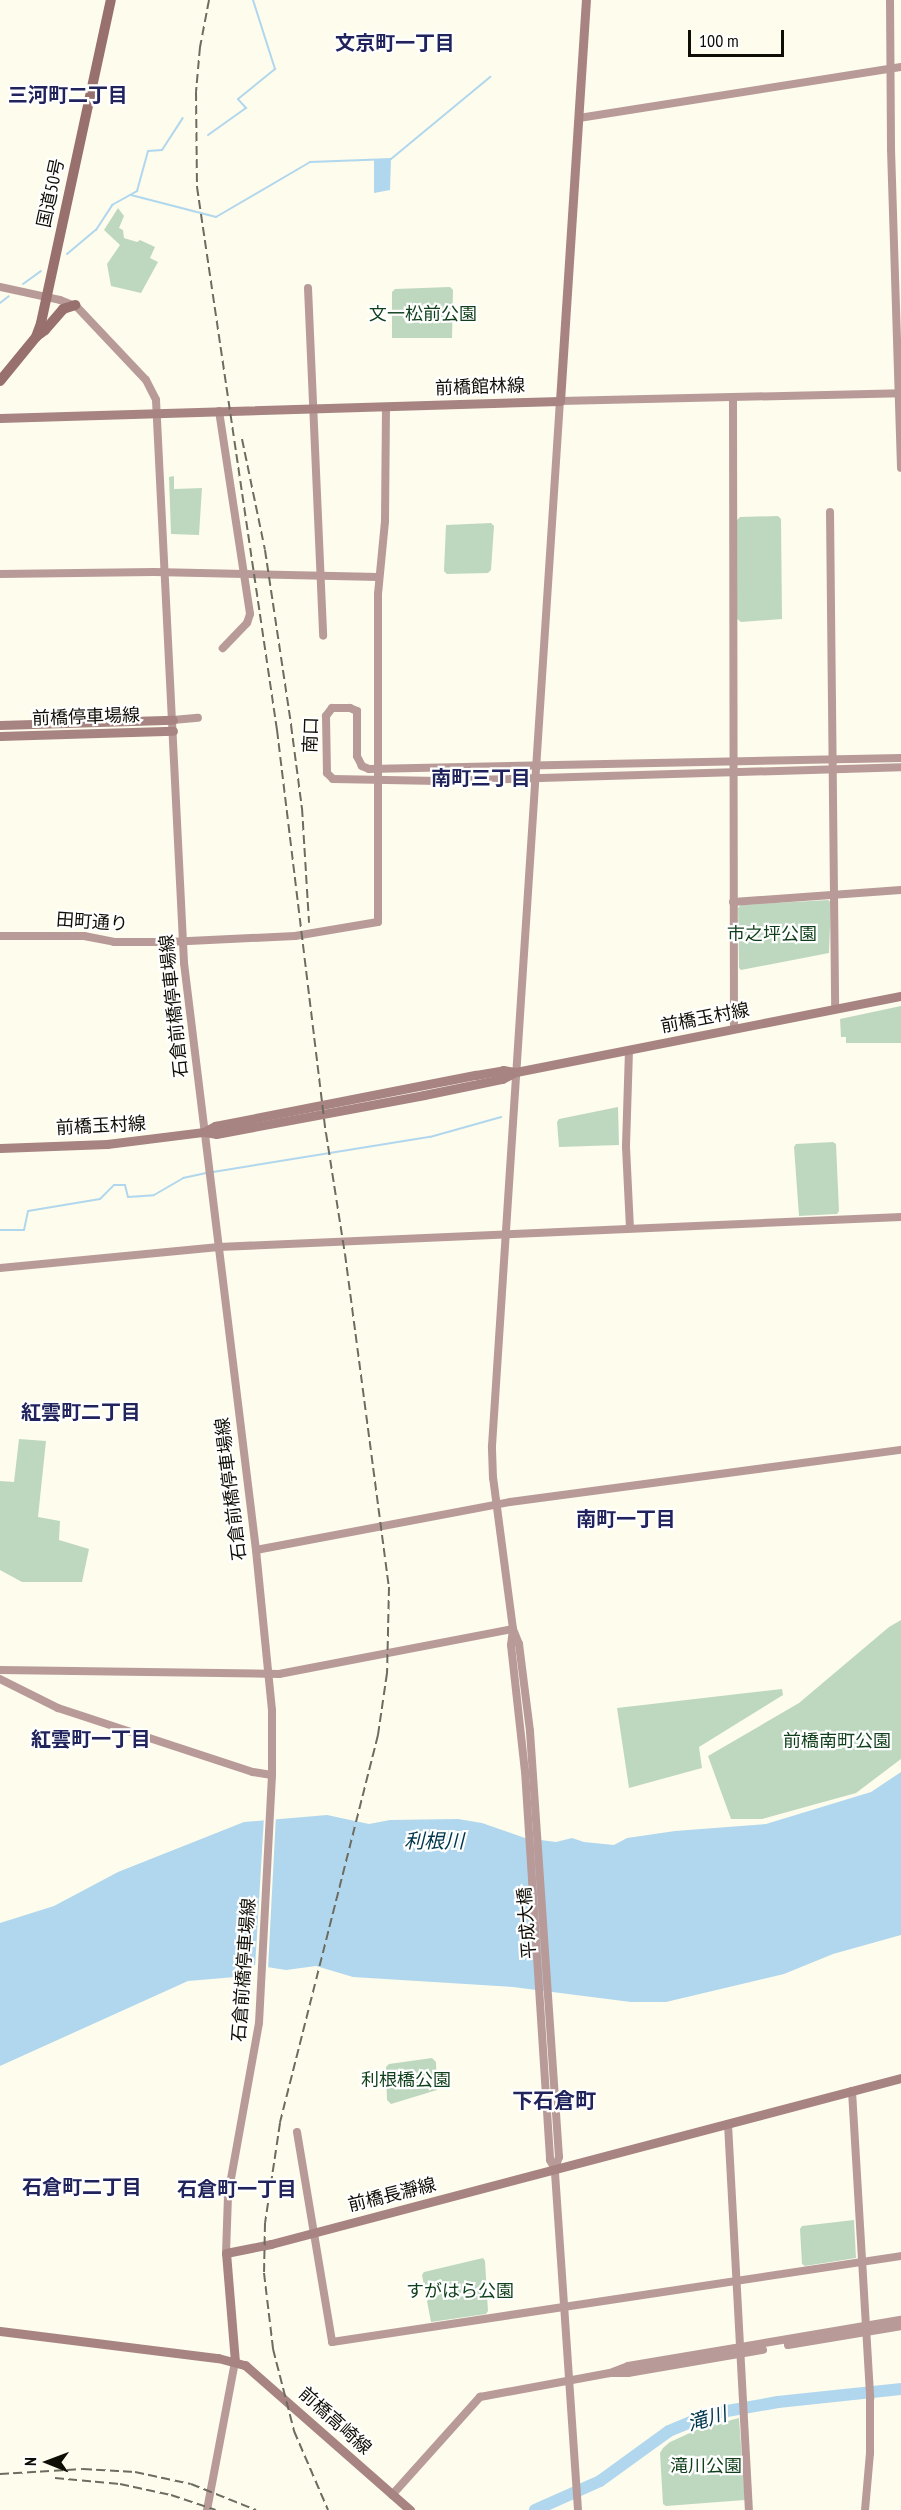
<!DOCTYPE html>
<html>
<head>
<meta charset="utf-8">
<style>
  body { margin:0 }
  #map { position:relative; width:901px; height:2510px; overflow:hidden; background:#fefcec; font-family:"PT Sans Narrow","Noto Sans JP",sans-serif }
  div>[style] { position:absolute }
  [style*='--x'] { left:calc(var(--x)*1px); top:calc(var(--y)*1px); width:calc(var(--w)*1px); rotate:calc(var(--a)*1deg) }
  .green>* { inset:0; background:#bed8c0 }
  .water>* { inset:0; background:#b0d7ee }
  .pier>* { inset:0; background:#fefcec }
  .stream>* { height:2px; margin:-1px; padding:0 1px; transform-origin:1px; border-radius:1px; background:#b0d7ee }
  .river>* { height:12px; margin:-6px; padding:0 6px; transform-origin:6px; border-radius:6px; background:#b0d7ee }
  .secondary>* { height:8px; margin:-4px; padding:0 4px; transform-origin:4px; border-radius:4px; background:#b89b98 }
  .primary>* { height:9px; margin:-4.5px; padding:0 4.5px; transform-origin:4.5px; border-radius:4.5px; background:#a78481 }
  .highway>* { height:10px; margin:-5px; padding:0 5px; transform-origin:5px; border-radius:5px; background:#98706d }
  .rail>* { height:2px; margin-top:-1px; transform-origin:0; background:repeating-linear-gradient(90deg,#6d6c61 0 9px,transparent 0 13.5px) }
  span { translate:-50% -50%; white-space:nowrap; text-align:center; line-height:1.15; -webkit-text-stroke:4.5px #fff; paint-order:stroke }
  .street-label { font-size:18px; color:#0f0e06 }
  .park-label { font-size:18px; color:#0f3f1a }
  .neighbourhood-label { font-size:20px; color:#21235c; font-weight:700 }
  .water-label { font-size:20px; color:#00364d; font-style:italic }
  .quarter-label { font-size:21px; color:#21235c; font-weight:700 }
  .north { position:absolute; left:18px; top:2432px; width:60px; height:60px; -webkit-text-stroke:4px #fff; paint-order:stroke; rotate:271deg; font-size:16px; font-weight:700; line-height:24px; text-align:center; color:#0f0e06 }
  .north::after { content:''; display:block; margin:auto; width:21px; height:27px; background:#0f0e06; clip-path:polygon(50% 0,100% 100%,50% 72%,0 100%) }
  .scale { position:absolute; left:688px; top:30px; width:96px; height:27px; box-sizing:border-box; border:3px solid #0f0e06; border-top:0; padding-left:8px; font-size:18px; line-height:21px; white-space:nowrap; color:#0f0e06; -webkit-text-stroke:4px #fff; paint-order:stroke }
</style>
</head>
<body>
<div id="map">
  <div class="green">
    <div style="clip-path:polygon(118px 208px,124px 216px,119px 228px,123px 230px,124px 238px,137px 242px,140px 240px,155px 247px,150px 258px,158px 262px,141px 293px,111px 286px,107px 264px,120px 245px,104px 230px)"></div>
    <div style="clip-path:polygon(450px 287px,453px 290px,452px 338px,392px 338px,392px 292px,395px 289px)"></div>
    <div style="clip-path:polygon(174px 476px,174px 489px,202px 488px,199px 535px,171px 534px,169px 477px)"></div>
    <div style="clip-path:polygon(778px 516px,781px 519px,782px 619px,741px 622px,737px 619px,737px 520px,740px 517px)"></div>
    <div style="clip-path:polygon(491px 523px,494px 526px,491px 570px,488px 573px,447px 574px,444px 571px,446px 525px)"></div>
    <div style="clip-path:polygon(828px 900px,831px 902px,829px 953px,741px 970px,739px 968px,738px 908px,741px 905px)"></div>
    <div style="clip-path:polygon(901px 1006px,901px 1043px,846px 1043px,846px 1037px,841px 1037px,840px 1019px)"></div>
    <div style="clip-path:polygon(618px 1107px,619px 1145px,559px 1147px,557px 1122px,559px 1119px)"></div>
    <div style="clip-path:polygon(833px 1142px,836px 1144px,839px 1211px,837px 1214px,799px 1216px,794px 1147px,796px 1144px)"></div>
    <div style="clip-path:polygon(19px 1439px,46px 1441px,38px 1517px,60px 1521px,59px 1540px,89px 1549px,82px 1582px,22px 1582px,0 1570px,0 1481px,14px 1482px)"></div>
    <div style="clip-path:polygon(901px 1620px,901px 1759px,856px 1793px,762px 1819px,731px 1819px,708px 1756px,799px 1703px,889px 1627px)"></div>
    <div style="clip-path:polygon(782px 1689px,783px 1695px,699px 1747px,702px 1768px,629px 1788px,617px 1708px)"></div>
    <div style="clip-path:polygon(432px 2058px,436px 2062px,437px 2090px,391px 2104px,387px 2100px,386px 2067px,389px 2064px)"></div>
    <div style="clip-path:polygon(854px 2220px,856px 2258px,805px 2266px,802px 2264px,800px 2229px,802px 2226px)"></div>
    <div style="clip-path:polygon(483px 2258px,485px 2261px,488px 2311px,486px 2314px,431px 2322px,422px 2275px,424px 2272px)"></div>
    <div style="clip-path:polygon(739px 2418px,745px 2500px,666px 2506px,663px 2504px,660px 2453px,663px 2448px,670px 2442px,701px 2428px)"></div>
  </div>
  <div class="water">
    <div style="clip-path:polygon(391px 159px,390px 190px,374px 193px,374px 160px)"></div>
    <div style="clip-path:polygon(901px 1772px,901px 1935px,833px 1954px,784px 1974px,666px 2002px,631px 2002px,513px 1987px,353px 1977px,316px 1966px,286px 1970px,254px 1965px,243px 1968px,235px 1977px,188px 1981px,0 2066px,0 1923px,54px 1906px,118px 1872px,244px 1822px,327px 1815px,369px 1824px,390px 1820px,458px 1819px,482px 1823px,525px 1838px,556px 1842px,572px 1838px,584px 1842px,614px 1845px,627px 1838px,675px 1831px,766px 1824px,871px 1792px)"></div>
  </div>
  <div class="pier">
    <div style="clip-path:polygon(276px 1815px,268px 1969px,255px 1968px,264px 1817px)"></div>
  </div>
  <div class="stream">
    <div style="--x:208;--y:135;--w:47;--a:-35.4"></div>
    <div style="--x:246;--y:108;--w:12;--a:-132"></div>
    <div style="--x:238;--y:99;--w:48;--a:-39"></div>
    <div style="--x:275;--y:69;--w:72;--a:-107.7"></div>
    <div style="--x:131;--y:195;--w:88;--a:14.5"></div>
    <div style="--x:216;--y:217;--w:109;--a:-30.3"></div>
    <div style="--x:310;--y:162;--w:81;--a:-2.1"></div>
    <div style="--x:391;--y:159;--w:129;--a:-39.6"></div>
    <div style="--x:67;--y:254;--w:38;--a:-40"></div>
    <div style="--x:96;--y:230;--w:30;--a:-57"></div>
    <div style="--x:112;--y:205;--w:29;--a:-29"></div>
    <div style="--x:137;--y:191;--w:41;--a:-74.6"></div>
    <div style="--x:148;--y:151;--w:14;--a:-4"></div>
    <div style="--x:162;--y:150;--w:38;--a:-57"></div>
    <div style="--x:23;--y:284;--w:22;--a:-36"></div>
    <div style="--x:0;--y:303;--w:11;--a:-38"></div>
    <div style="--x:213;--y:1172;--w:220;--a:-9.2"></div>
    <div style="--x:430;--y:1137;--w:74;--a:-15.7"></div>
    <div style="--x:0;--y:1230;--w:24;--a:0"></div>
    <div style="--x:24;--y:1230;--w:19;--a:-78"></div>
    <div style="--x:28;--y:1211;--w:73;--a:-9.5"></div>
    <div style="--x:100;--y:1199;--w:20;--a:-45"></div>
    <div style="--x:114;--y:1185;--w:11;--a:0"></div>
    <div style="--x:125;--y:1185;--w:12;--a:76"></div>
    <div style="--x:128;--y:1197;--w:26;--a:-4"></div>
    <div style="--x:154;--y:1195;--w:34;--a:-30"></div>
    <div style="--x:183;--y:1178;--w:25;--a:-12"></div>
  </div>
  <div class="river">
    <div style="--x:535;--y:2510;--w:71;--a:-24"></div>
    <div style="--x:600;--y:2481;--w:85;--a:-35.9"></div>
    <div style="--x:669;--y:2431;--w:44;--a:-22.5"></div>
    <div style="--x:710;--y:2414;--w:69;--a:-10"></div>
    <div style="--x:778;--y:2402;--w:124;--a:-6"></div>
  </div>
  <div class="secondary">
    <div style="--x:890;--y:0;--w:149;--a:89.6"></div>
    <div style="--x:891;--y:149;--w:319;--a:88.2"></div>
    <div style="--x:579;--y:118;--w:326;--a:-9"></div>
    <div style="--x:0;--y:287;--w:61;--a:12.2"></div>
    <div style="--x:60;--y:300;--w:18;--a:22"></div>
    <div style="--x:77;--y:307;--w:100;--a:46.6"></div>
    <div style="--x:146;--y:380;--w:22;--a:63"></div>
    <div style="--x:156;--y:400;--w:564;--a:87.15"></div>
    <div style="--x:184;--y:963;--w:591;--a:83.01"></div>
    <div style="--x:256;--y:1550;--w:161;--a:84.3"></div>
    <div style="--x:272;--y:1710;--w:65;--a:90"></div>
    <div style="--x:272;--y:1775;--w:248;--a:93"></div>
    <div style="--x:259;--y:2023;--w:176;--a:100.2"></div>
    <div style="--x:228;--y:2196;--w:57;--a:92"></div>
    <div style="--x:308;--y:288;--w:348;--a:87.5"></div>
    <div style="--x:733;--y:398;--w:631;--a:89.91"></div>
    <div style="--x:219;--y:411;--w:205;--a:81.3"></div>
    <div style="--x:250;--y:614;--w:9;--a:108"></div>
    <div style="--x:247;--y:623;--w:35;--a:134"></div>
    <div style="--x:830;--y:512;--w:496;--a:89.4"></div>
    <div style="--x:0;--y:574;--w:154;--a:-0.7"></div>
    <div style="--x:154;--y:572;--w:225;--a:1.3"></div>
    <div style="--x:173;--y:720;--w:25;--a:-5"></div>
    <div style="--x:901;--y:758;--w:532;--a:178.82"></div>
    <div style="--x:369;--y:769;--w:8;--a:-157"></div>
    <div style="--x:362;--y:766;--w:11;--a:-117"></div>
    <div style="--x:357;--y:756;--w:45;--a:-90"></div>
    <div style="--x:357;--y:711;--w:8;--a:-157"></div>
    <div style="--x:350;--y:708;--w:18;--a:180"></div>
    <div style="--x:332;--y:708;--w:10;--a:127"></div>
    <div style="--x:326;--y:716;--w:57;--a:89"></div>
    <div style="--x:327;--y:773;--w:8;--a:45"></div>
    <div style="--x:333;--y:779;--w:106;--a:1.1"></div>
    <div style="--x:439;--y:781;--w:462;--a:-1.7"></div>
    <div style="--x:733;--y:902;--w:168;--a:-4.1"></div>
    <div style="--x:0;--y:936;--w:84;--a:0"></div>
    <div style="--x:84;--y:936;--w:31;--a:11"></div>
    <div style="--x:114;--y:942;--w:54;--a:0"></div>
    <div style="--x:168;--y:942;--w:127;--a:-2.7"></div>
    <div style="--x:295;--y:936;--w:84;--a:-9.6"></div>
    <div style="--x:378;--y:922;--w:328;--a:-90"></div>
    <div style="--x:378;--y:594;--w:73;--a:-84.5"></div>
    <div style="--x:385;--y:521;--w:114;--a:-89.5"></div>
    <div style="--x:629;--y:1050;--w:97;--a:91.8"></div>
    <div style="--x:626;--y:1147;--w:81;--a:87.2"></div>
    <div style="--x:0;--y:1268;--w:220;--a:-5.5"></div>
    <div style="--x:219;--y:1247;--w:683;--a:-2.52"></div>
    <div style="--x:256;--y:1550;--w:258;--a:-10.7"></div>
    <div style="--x:510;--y:1502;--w:394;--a:-7.6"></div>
    <div style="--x:513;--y:1629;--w:16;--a:97"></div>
    <div style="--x:511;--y:1645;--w:127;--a:83.7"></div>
    <div style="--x:525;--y:1771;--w:390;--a:86.3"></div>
    <div style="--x:550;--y:2160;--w:10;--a:61"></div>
    <div style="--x:0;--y:1670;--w:279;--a:0.8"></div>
    <div style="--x:279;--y:1674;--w:238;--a:-10.9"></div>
    <div style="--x:0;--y:1679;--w:65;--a:26.6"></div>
    <div style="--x:58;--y:1708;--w:205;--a:18.2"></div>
    <div style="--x:253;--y:1772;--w:19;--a:9"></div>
    <div style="--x:852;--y:2091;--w:308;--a:86.6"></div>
    <div style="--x:870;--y:2398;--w:55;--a:90"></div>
    <div style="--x:870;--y:2453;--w:57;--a:95"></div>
    <div style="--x:728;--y:2124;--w:387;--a:86.9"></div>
    <div style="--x:297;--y:2132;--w:213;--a:80.5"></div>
    <div style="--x:332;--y:2342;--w:575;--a:-8.59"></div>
    <div style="--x:788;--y:2345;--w:115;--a:-9.5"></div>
    <div style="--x:610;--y:2373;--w:18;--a:0"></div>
    <div style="--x:628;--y:2373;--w:137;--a:-9.7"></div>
    <div style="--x:392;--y:2495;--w:132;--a:-48.1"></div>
    <div style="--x:480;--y:2397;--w:132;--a:-10.5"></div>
    <div style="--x:610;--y:2373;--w:19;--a:-21"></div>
    <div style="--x:628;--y:2366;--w:277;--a:-9.6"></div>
    <div style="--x:207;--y:2510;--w:151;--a:-79.3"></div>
    <div style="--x:578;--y:2510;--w:342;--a:-93.9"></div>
    <div style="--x:555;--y:2169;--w:13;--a:-72"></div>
    <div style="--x:559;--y:2157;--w:427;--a:-93.9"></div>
    <div style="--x:530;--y:1731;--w:88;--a:-97.2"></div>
    <div style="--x:519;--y:1644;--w:16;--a:-112"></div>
    <div style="--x:513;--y:1629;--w:152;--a:-97.5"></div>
    <div style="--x:493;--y:1478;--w:32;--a:-92"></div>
    <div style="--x:492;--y:1446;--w:1047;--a:-86.28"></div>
    <div style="--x:560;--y:401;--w:341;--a:-1.3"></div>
  </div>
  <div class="primary">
    <div style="--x:0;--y:418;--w:560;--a:-1.74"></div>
    <div style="--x:560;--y:401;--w:402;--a:-86.3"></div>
    <div style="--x:0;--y:725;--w:173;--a:-1.7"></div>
    <div style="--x:0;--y:736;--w:173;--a:-1.7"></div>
    <div style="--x:204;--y:1132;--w:13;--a:-29"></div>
    <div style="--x:215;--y:1126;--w:266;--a:-11.1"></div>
    <div style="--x:476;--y:1075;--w:27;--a:-10"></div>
    <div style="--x:503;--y:1070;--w:12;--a:9"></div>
    <div style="--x:0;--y:1148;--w:107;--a:-2.1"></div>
    <div style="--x:107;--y:1144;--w:98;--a:-7.1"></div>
    <div style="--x:204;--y:1132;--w:12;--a:9"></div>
    <div style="--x:216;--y:1134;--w:212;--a:-10.6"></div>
    <div style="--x:424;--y:1095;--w:80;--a:-11.6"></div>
    <div style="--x:502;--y:1079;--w:16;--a:-27"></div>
    <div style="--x:516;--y:1072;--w:392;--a:-11.2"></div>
    <div style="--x:0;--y:2331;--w:220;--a:7.1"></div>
    <div style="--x:218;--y:2358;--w:28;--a:15"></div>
    <div style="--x:245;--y:2365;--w:220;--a:41.3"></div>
    <div style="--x:235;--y:2362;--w:109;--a:-94.7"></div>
    <div style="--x:226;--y:2253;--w:46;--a:-11.3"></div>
    <div style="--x:271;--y:2244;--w:652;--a:-14.76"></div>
  </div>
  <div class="highway">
    <div style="--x:37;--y:336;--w:10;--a:-37"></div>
    <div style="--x:45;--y:330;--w:28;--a:-49"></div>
    <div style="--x:63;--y:309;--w:13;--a:-18"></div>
    <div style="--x:0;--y:381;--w:57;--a:-50.7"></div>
    <div style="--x:36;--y:337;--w:15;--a:-70"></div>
    <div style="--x:41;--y:323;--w:330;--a:-77.8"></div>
  </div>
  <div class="rail">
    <div style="--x:209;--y:0;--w:48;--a:100.8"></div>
    <div style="--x:200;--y:47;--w:45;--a:95.1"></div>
    <div style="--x:196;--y:92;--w:95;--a:89.4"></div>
    <div style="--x:197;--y:187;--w:549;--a:81.62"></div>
    <div style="--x:277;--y:730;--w:406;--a:83.1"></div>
    <div style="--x:326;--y:1133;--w:122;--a:81.1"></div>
    <div style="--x:345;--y:1254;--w:336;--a:82.5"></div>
    <div style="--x:389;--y:1587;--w:86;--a:91.3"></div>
    <div style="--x:387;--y:1673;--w:63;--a:98.3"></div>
    <div style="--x:378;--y:1735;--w:400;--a:104.2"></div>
    <div style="--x:280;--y:2123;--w:101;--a:98.5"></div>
    <div style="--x:265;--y:2223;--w:50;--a:91.1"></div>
    <div style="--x:264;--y:2273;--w:77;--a:83.2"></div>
    <div style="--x:273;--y:2349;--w:85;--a:75.6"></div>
    <div style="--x:294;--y:2431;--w:86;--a:66.7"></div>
    <div style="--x:242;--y:439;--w:113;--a:78.3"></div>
    <div style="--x:265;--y:550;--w:177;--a:81.5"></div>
    <div style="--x:291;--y:725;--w:84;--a:82.5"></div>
    <div style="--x:302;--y:808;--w:115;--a:86.5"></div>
    <div style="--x:0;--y:2474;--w:83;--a:-3.4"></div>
    <div style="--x:83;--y:2469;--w:52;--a:3.3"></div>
    <div style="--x:135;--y:2472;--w:57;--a:12.1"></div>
    <div style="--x:191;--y:2484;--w:70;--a:21.8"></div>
    <div style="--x:55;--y:2478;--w:65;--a:5.3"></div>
    <div style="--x:120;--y:2484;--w:52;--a:12.2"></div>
    <div style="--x:171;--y:2495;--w:47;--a:18.4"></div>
  </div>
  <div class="street-label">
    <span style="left:51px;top:193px;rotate:-78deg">国道50号</span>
    <span style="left:480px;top:387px;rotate:-2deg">前橋館林線</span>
    <span style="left:86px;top:717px;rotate:-2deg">前橋停車場線</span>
    <span style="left:311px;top:735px;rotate:-88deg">南口</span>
    <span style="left:92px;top:922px;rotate:4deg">田町通り</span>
    <span style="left:174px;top:1006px;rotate:-96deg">石倉前橋停車場線</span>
    <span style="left:705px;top:1018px;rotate:-11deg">前橋玉村線</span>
    <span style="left:101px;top:1126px;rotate:-3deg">前橋玉村線</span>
    <span style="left:231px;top:1489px;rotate:-97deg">石倉前橋停車場線</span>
    <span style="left:527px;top:1923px;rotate:-94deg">平成大橋</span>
    <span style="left:244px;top:1970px;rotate:-86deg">石倉前橋停車場線</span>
    <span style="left:392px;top:2195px;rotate:-14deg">前橋長瀞線</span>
    <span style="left:335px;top:2421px;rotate:42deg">前橋高崎線</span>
  </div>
  <div class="park-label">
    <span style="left:423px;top:314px">文一松前公園</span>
    <span style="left:772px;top:934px">市之坪公園</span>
    <span style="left:837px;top:1741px">前橋南町公園</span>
    <span style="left:406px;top:2080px">利根橋公園</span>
    <span style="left:460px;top:2291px">すがはら公園</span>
    <span style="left:706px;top:2466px">滝川公園</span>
  </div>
  <div class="neighbourhood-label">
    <span style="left:395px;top:43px">文京町一丁目</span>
    <span style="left:68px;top:95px">三河町二丁目</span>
    <span style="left:481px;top:778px">南町三丁目</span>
    <span style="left:81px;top:1412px">紅雲町二丁目</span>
    <span style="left:626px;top:1519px">南町一丁目</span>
    <span style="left:91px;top:1739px">紅雲町一丁目</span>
    <span style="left:82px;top:2187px">石倉町二丁目</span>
    <span style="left:237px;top:2189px">石倉町一丁目</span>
  </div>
  <div class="water-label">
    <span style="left:434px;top:1841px">利根川</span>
    <span style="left:707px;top:2419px;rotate:-16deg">滝川</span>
  </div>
  <div class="quarter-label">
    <span style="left:554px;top:2101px">下石倉町</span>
  </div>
  <div class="north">N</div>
  <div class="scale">100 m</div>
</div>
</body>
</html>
